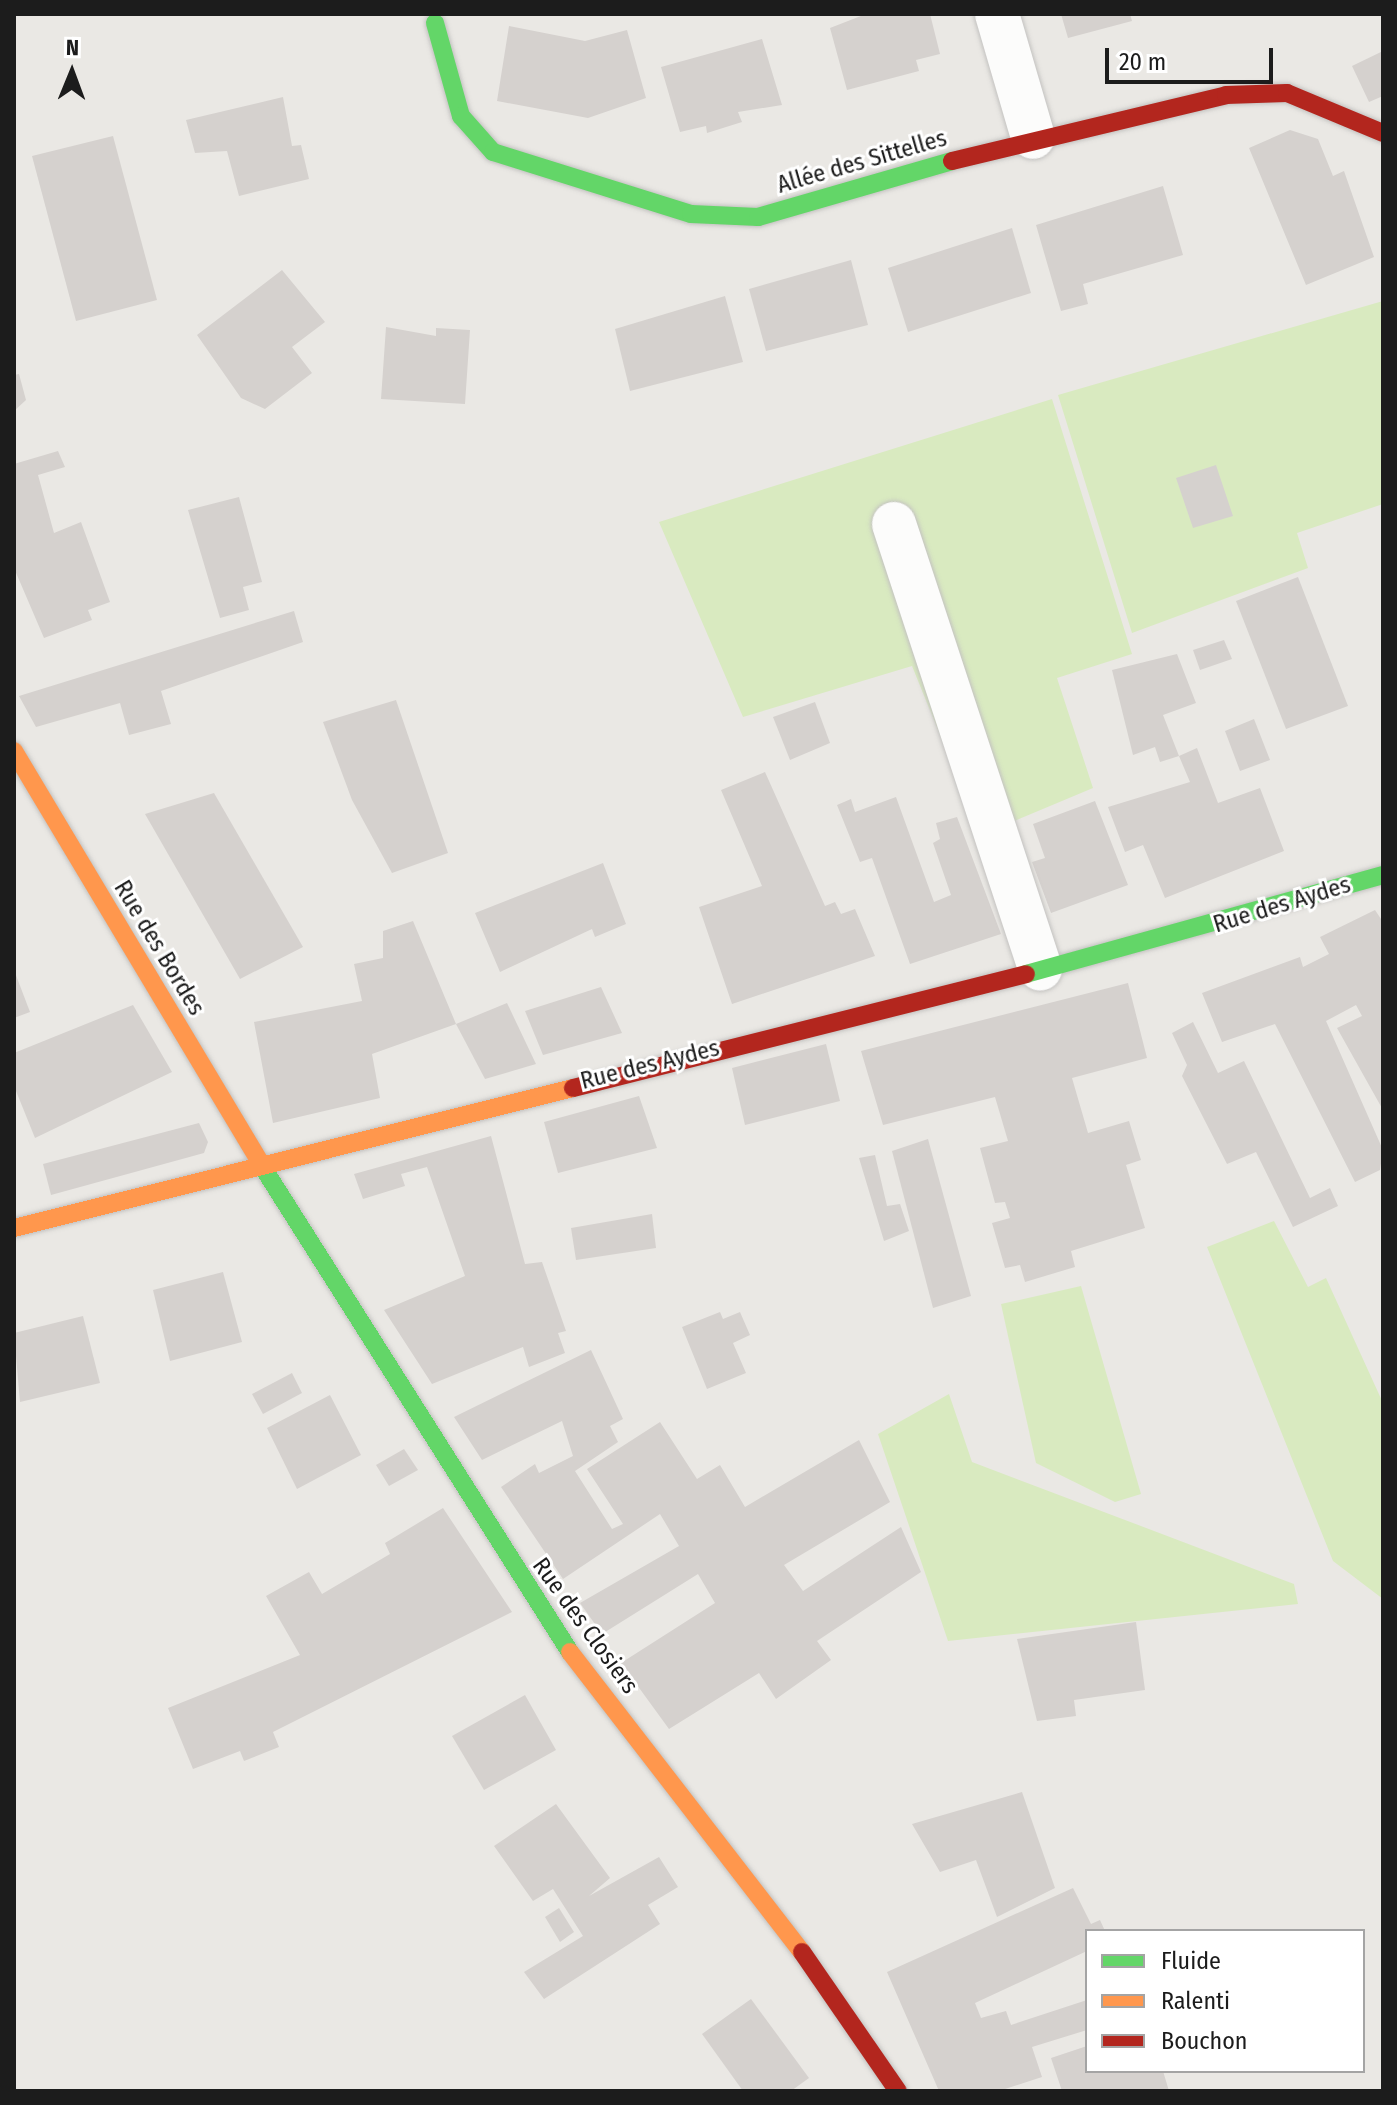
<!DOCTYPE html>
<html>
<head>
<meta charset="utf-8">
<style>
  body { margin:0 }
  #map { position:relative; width:1397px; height:2105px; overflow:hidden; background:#eae8e4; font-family:"Fira Sans Condensed",sans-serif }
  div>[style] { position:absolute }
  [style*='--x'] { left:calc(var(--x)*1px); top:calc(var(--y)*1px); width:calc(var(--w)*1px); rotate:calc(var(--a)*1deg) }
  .grass>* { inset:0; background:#d9eac0 }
  .building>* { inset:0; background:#d5d1ce }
  .roads { filter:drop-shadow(0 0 2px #c3c2c0) drop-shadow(0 0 2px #c3c2c0) }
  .street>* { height:44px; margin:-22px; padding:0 22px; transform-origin:22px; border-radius:22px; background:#fcfcfb }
  .fast>* { height:18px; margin:-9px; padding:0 9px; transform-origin:9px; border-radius:9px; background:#63d668 }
  .slow>* { height:18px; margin:-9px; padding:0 9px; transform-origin:9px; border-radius:9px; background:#ff974d }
  .jam>* { height:18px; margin:-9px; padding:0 9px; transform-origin:9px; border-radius:9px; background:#b3261e }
  span { translate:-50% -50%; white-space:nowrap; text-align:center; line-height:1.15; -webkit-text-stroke:6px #fff; paint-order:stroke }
  .street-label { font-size:24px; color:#1c1c1c }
  .frame { position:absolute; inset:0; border:16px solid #1c1c1c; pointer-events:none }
  .legend { position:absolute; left:1085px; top:1929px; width:280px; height:144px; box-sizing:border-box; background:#fff; border:2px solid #a4a4a4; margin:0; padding:10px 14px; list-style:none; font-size:24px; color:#1c1c1c }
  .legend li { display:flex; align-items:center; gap:16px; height:40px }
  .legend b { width:40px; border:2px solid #a4a4a4 }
  .north { position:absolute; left:32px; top:32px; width:80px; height:80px; -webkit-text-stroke:6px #fff; paint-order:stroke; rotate:1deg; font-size:22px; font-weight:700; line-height:32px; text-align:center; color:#1c1c1c }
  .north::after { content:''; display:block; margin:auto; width:28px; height:36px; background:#1c1c1c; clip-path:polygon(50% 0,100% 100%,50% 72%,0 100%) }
  .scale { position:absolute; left:1105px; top:48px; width:168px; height:36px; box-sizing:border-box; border:4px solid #1c1c1c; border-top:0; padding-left:10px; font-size:24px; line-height:28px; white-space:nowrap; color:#1c1c1c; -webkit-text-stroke:6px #fff; paint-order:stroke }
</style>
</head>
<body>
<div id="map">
  <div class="grass">
    <div style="clip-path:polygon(1383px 301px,1383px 504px,1297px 533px,1308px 568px,1132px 633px,1058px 395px)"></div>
    <div style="clip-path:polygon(1052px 399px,1132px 654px,1057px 678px,1093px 788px,1012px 822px,962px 789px,912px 666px,743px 717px,659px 522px)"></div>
    <div style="clip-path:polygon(1274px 1221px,1308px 1287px,1326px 1278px,1383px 1403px,1383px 1599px,1333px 1561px,1207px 1247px)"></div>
    <div style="clip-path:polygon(1081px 1286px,1141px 1494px,1115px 1502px,1036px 1463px,1001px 1304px)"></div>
    <div style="clip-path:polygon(949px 1394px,972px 1462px,1294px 1584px,1298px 1604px,948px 1641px,878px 1434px)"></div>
  </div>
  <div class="building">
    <div style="clip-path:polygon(866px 14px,930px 14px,940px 54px,916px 60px,919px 71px,847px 90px,830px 28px)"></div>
    <div style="clip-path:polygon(1061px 14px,1130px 14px,1132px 21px,1068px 38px)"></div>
    <div style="clip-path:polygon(509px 26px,585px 41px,627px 30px,646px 98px,588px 118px,497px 101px)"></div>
    <div style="clip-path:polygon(762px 39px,782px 105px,738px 112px,742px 122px,707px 133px,706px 126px,680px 132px,661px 67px)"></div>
    <div style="clip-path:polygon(1383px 51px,1383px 96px,1369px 102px,1352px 66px)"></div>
    <div style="clip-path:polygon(283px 97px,292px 146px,301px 145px,309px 179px,239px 196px,227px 151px,195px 153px,186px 120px)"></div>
    <div style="clip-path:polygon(1290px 130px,1318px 139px,1333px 176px,1344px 171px,1374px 257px,1306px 285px,1249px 148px)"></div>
    <div style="clip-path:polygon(113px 136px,157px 300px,76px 321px,32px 156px)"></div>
    <div style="clip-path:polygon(1163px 186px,1183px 255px,1083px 284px,1088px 304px,1061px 311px,1036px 225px)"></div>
    <div style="clip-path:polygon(1012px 228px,1031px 293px,908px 332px,888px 268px)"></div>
    <div style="clip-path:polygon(851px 260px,868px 325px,766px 351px,749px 289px)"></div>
    <div style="clip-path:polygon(282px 270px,325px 322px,292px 347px,312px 373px,265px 409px,241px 398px,197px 335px)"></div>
    <div style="clip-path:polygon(725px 296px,743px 362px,630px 391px,615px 329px)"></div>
    <div style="clip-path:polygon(386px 327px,436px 336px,436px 328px,470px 330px,465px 404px,381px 399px)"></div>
    <div style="clip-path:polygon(19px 374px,26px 400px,14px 411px,14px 375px)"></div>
    <div style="clip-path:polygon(58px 451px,65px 467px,38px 475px,54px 533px,81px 522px,110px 602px,88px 610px,92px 620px,44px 638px,14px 568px,14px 464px)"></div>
    <div style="clip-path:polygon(1216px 465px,1233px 516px,1193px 528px,1176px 478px)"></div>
    <div style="clip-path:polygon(239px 497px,262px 582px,243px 587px,249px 610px,220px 618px,188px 510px)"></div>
    <div style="clip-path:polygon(1298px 577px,1348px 706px,1286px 729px,1236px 601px)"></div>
    <div style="clip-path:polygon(294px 611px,303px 642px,161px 691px,171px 724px,129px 735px,120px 703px,36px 727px,19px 696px)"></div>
    <div style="clip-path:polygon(1224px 640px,1232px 659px,1200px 670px,1193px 650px)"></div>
    <div style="clip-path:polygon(1177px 654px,1196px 703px,1163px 715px,1179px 756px,1197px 748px,1218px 803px,1260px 788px,1284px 851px,1165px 898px,1143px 845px,1125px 852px,1108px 807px,1190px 782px,1179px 756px,1160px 762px,1155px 747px,1133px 755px,1112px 670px)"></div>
    <div style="clip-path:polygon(396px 700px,448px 853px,392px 873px,352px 800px,323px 722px)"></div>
    <div style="clip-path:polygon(815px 702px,830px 743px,790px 760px,773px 717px)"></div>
    <div style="clip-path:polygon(1254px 719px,1270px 760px,1240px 771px,1225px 731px)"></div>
    <div style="clip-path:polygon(765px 772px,825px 906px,835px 902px,841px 914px,855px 909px,875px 956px,732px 1004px,699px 907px,762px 886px,721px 790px)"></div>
    <div style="clip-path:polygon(214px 793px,303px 947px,240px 979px,145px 814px)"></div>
    <div style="clip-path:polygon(896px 797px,934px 902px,951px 895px,933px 843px,940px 839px,936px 823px,957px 817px,1001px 934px,910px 964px,872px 858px,860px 862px,837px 805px,851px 799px,855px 812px)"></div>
    <div style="clip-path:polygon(1095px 801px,1128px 885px,1051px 913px,1032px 862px,1045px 858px,1033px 824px)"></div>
    <div style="clip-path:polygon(603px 863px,626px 924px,595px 937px,592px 929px,500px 972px,475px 913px)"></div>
    <div style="clip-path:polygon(1375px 910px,1383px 922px,1383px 1110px,1337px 1028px,1362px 1016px,1356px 1005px,1326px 1021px,1383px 1150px,1380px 1170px,1355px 1182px,1275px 1024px,1222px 1042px,1202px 993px,1300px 957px,1303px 967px,1329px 954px,1320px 937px)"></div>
    <div style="clip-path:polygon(413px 921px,456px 1024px,372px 1054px,380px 1098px,273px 1123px,254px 1022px,362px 1001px,354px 964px,383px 958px,383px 931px)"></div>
    <div style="clip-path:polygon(14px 970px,30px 1012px,14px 1018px)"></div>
    <div style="clip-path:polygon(1128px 983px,1147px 1058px,1072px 1078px,1088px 1133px,1129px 1121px,1141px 1160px,1126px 1165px,1145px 1228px,1071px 1251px,1075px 1267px,1025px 1282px,1020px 1265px,1005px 1268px,992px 1223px,1010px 1218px,1005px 1202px,995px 1203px,980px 1148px,1008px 1141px,995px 1097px,883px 1125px,861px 1051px)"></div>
    <div style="clip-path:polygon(601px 987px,622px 1033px,543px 1055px,525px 1011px)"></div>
    <div style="clip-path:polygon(507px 1003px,536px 1064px,485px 1079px,456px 1024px)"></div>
    <div style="clip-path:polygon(133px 1005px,172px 1072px,35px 1138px,14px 1086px,14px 1053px)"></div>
    <div style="clip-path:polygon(1193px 1022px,1218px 1073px,1244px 1061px,1310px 1198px,1330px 1188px,1338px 1206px,1293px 1227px,1256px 1152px,1227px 1164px,1182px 1076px,1187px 1065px,1172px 1033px)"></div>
    <div style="clip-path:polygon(826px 1044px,840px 1101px,745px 1125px,732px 1068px)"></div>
    <div style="clip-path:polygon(639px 1096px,657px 1148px,558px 1173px,544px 1122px)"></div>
    <div style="clip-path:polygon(199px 1123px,208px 1142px,204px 1153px,51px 1195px,43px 1164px)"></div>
    <div style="clip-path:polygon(491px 1136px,525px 1264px,542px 1262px,566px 1331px,558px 1333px,565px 1353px,529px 1367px,523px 1347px,432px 1384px,384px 1310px,465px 1276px,427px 1167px,401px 1174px,405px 1186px,363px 1199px,354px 1174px)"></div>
    <div style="clip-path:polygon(928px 1139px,971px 1296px,933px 1308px,892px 1151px)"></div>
    <div style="clip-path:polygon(875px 1155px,887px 1206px,900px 1204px,909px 1231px,884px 1241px,859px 1158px)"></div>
    <div style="clip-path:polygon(652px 1214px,656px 1248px,576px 1260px,571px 1228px)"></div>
    <div style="clip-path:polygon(223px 1272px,242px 1342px,170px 1361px,153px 1290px)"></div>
    <div style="clip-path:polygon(720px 1312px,723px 1319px,740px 1312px,750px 1335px,733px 1343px,746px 1373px,707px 1389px,682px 1327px)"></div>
    <div style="clip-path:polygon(83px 1316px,100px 1383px,20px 1402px,14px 1333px)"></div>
    <div style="clip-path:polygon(591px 1350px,623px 1419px,610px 1426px,618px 1442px,575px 1471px,612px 1529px,623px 1524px,587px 1469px,660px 1422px,697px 1479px,720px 1465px,745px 1507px,859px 1440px,890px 1502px,784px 1565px,803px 1591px,901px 1527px,921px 1572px,817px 1641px,831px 1660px,776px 1699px,759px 1673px,669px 1729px,621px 1663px,715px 1603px,698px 1574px,602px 1634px,580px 1603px,679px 1546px,660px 1514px,563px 1579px,501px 1487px,535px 1464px,539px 1473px,573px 1456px,562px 1421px,482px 1460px,454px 1417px)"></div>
    <div style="clip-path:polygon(292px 1373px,302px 1393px,263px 1414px,252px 1394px)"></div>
    <div style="clip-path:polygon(330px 1395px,361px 1455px,297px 1489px,267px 1428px)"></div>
    <div style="clip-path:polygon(404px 1449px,418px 1470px,389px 1486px,376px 1465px)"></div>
    <div style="clip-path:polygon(443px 1508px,512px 1612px,273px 1732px,279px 1747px,244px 1761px,240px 1751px,193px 1769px,168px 1708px,300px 1655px,266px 1596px,309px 1572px,322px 1594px,390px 1554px,385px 1543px)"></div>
    <div style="clip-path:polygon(1136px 1622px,1145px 1690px,1074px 1700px,1076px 1716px,1037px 1721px,1017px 1639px)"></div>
    <div style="clip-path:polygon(525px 1695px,556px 1750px,484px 1790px,452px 1736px)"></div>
    <div style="clip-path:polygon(1022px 1792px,1055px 1888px,997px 1917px,976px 1860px,940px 1872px,912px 1824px)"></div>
    <div style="clip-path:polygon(556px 1804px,610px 1878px,589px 1896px,659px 1857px,678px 1887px,648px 1905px,660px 1924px,544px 1999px,524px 1972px,583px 1936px,553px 1889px,533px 1901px,494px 1846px)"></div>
    <div style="clip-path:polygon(1073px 1888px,1091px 1924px,1100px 1920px,1105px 1931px,1087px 1931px,1087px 1951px,975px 2003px,981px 2018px,1006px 2011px,1011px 2025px,1087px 2000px,1087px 2030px,1032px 2047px,1042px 2077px,999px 2091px,939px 2091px,887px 1972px)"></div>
    <div style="clip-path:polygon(559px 1908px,574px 1932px,560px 1942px,545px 1917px)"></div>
    <div style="clip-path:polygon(751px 1999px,809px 2078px,791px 2091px,743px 2091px,702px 2034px)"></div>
    <div style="clip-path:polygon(1087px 2046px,1087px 2071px,1163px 2071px,1169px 2091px,1062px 2091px,1051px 2058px)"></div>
  </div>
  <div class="roads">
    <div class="street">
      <div style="--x:997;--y:14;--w:128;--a:73.7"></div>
      <div style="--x:894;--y:524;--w:468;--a:71.8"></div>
    </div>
    <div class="fast">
      <div style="--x:435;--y:23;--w:97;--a:74.4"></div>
      <div style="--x:461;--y:116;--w:48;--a:48.4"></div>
      <div style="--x:493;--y:152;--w:207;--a:17.4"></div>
      <div style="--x:691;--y:214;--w:67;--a:2.6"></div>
      <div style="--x:758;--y:217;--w:202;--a:-16.1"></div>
      <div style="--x:1026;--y:974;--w:370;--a:-15.5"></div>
      <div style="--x:262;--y:1166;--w:575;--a:57.64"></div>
    </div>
    <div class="slow">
      <div style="--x:14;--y:751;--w:483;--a:59.1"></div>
      <div style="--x:14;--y:1228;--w:576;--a:-14.06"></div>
      <div style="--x:570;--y:1652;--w:379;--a:52.3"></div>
    </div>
    <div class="jam">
      <div style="--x:952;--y:161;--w:282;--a:-13.5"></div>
      <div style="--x:1226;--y:95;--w:61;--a:-1.9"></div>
      <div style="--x:1287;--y:93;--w:104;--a:22.6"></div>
      <div style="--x:573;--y:1088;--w:467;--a:-14.1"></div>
      <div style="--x:802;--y:1952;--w:169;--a:55.4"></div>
    </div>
  </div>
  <div class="street-label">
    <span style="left:862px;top:162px;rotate:-16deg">Allée des Sittelles</span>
    <span style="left:1282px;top:905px;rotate:-17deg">Rue des Aydes</span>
    <span style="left:159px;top:948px;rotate:59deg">Rue des Bordes</span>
    <span style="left:650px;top:1065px;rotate:-14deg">Rue des Aydes</span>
    <span style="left:585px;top:1626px;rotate:54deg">Rue des Closiers</span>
  </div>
  <div class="frame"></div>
  <ul class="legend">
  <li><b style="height:10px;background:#63d668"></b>Fluide</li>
  <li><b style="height:10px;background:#ff974d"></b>Ralenti</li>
  <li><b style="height:10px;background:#b3261e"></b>Bouchon</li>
  </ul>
  <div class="north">N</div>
  <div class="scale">20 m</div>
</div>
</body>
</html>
